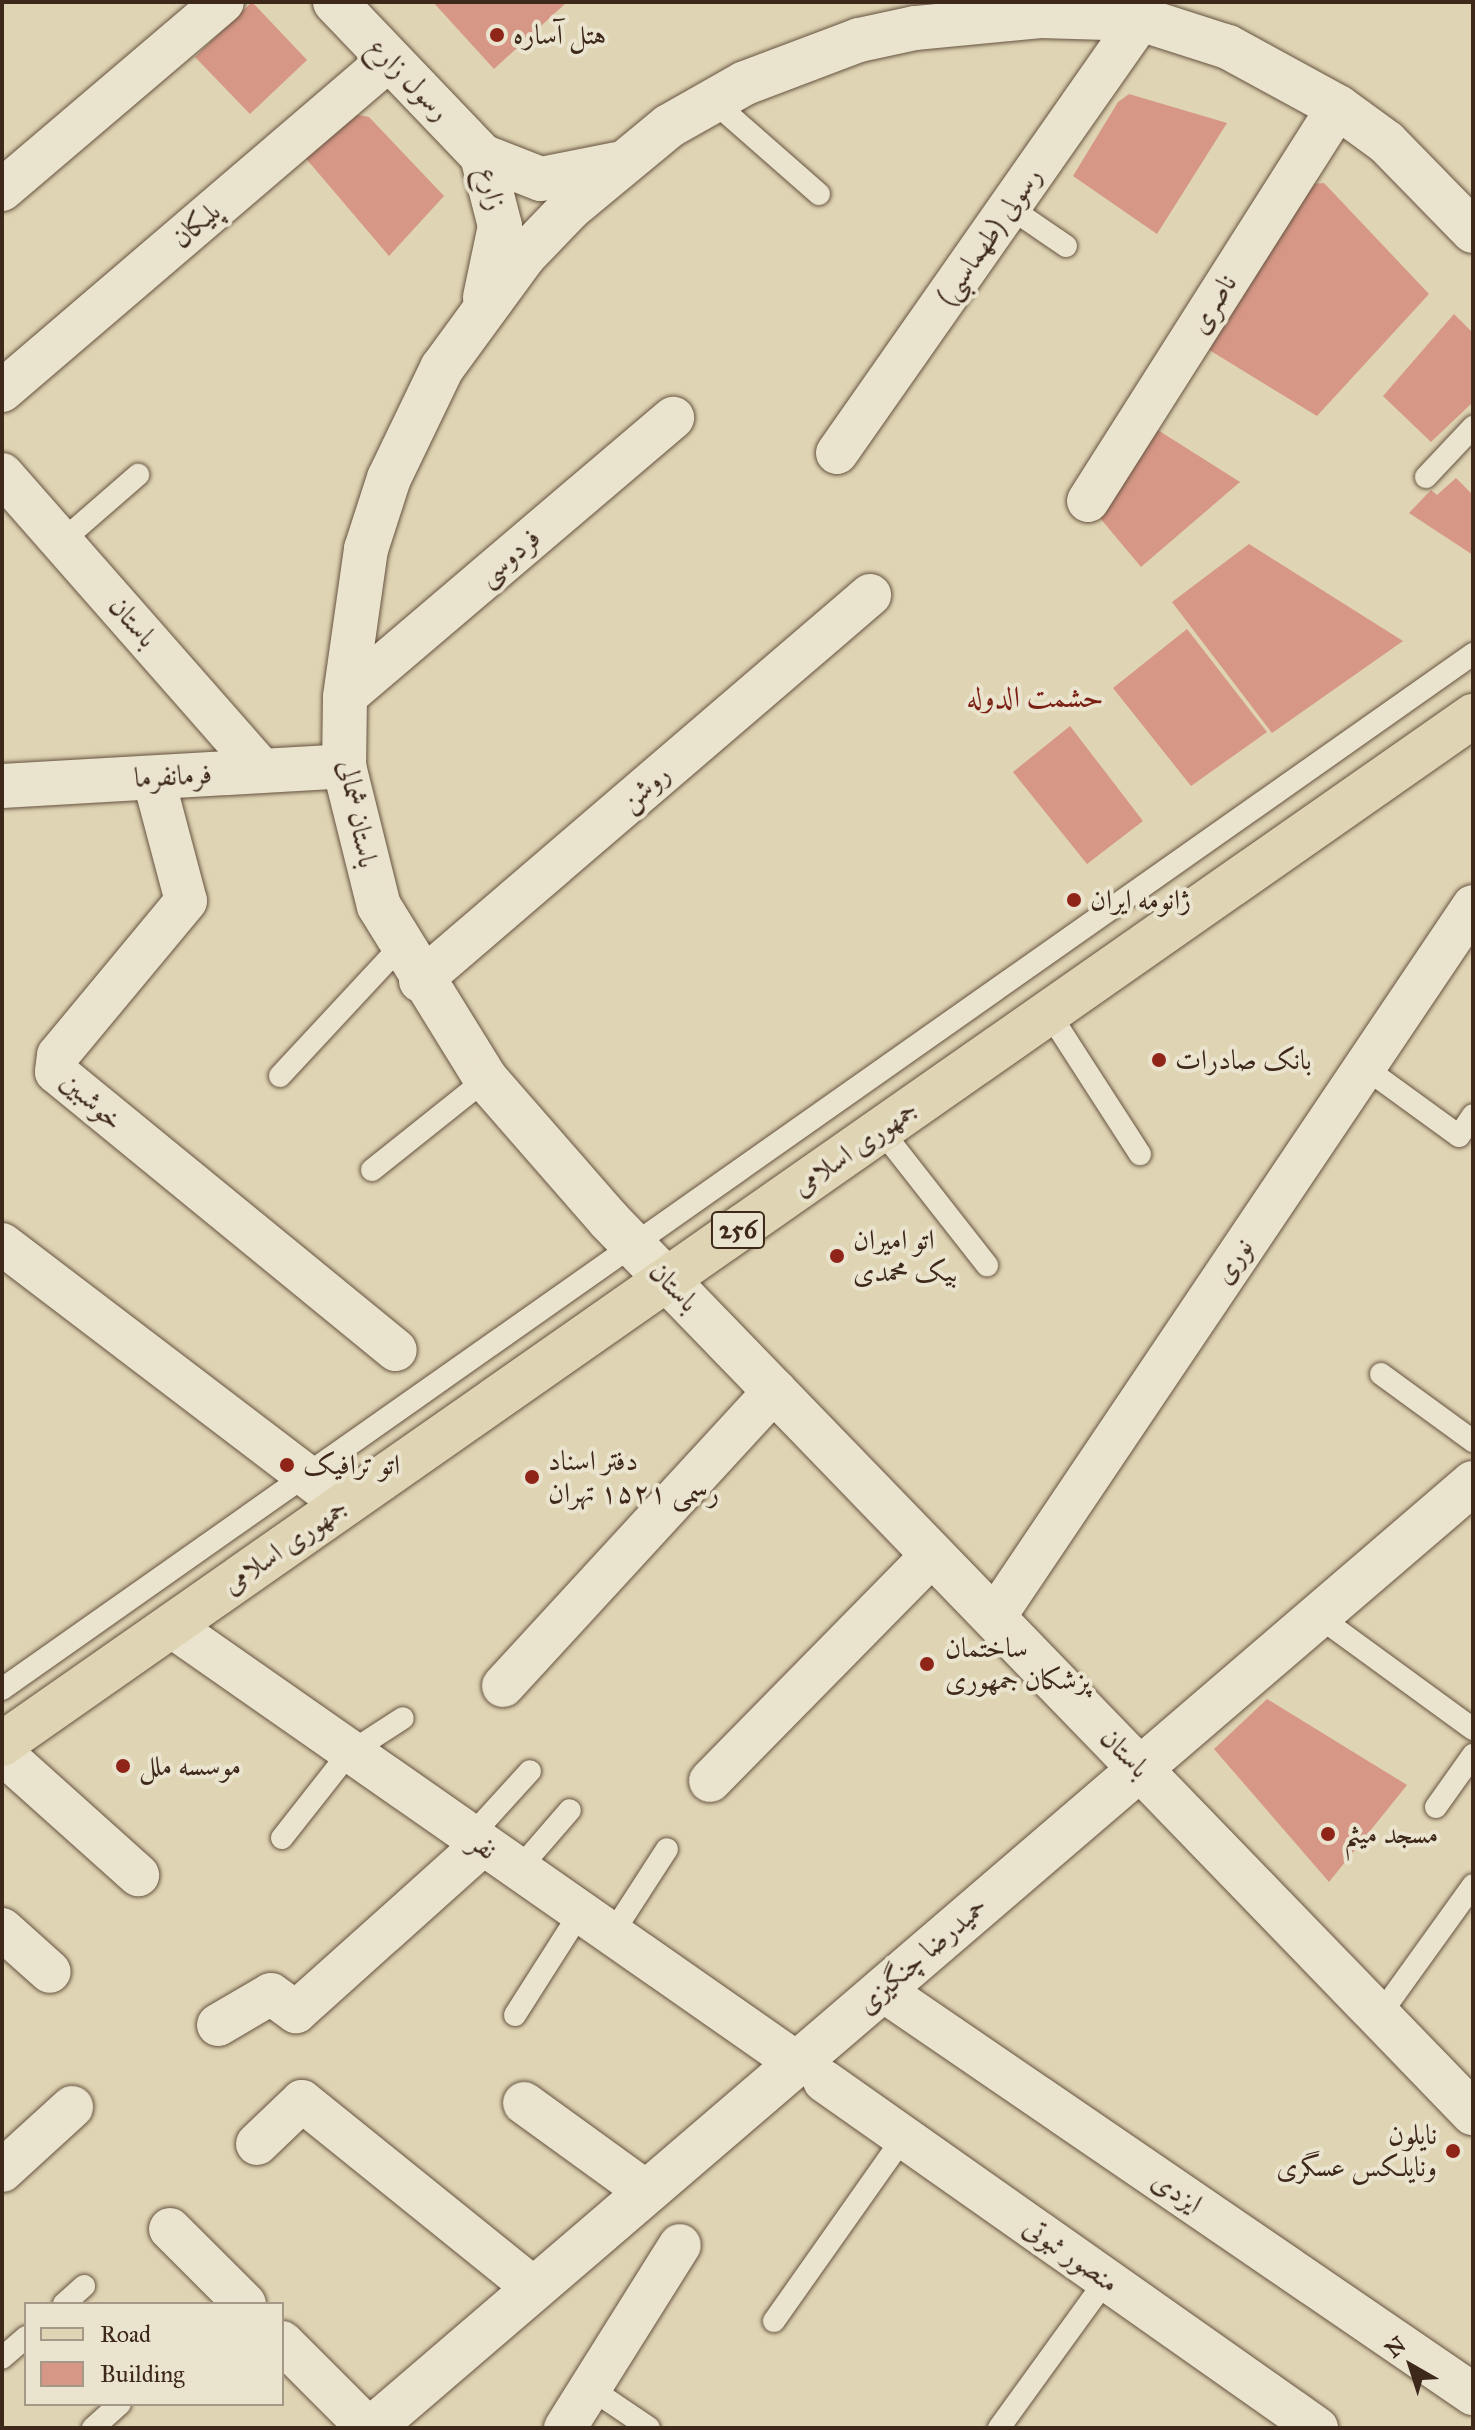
<!DOCTYPE html>
<html>
<head>
<meta charset="utf-8">
<style>
  body { margin:0 }
  #map { position:relative; width:1475px; height:2430px; overflow:hidden; background:#dfd4b3; font-family:"IM FELL Great Primer",Amiri,serif }
  div>[style] { position:absolute }
  [style*='--x'] { left:calc(var(--x)*1px); top:calc(var(--y)*1px); width:calc(var(--w)*1px); rotate:calc(var(--a)*1deg) }
  .building>* { inset:0; background:#d69786 }
  .roads { filter:drop-shadow(0 0 2px #665340) drop-shadow(0 0 2px #665340) }
  .lane>* { height:22px; margin:-11px; padding:0 11px; transform-origin:11px; border-radius:11px; background:#eae3ce }
  .street>* { height:42px; margin:-21px; padding:0 21px; transform-origin:21px; border-radius:21px; background:#eae3ce }
  .secondary>* { height:44px; margin:-22px; padding:0 22px; transform-origin:22px; border-radius:22px; background:#eae3ce }
  .primary>* { height:44px; margin:-22px; padding:0 22px; transform-origin:22px; border-radius:22px; background:#dfd4b3 }
  .dots>* { width:22px; height:22px; translate:-50% -50%; box-sizing:border-box; border:4px solid #eae3ce; border-radius:50% }
  span { translate:-50% -50%; white-space:nowrap; text-align:center; line-height:1.15; -webkit-text-stroke:8px #eae3ce; paint-order:stroke }
  .shield-label span { padding:2px 6px; background:#eae3ce; border:2px solid; border-radius:6px; -webkit-text-stroke-width:0 }
  .shield-label { font-size:26px; color:#3d2819; font-weight:700 }
  .poi-label { font-size:28px; color:#3d2819 }
  .left { translate:0 -50%; text-align:left }
  .right { translate:-100% -50%; text-align:right }
  .street-label { font-size:28px; color:#3d2819 }
  .neighbourhood-label { font-size:30px; color:#7a1f14 }
  .frame { position:absolute; inset:0; border:4px solid #3d2819; pointer-events:none }
  .legend { position:absolute; left:24px; top:2302px; width:260px; height:104px; box-sizing:border-box; background:#eae3ce; border:2px solid #a59886; margin:0; padding:10px 14px; list-style:none; font-size:24px; color:#3d2819 }
  .legend li { display:flex; align-items:center; gap:16px; height:40px }
  .legend b { width:40px; border:2px solid #a59886 }
  .north { position:absolute; left:1371px; top:2326px; width:80px; height:80px; -webkit-text-stroke:6px #eae3ce; paint-order:stroke; rotate:321deg; font-size:22px; font-weight:700; line-height:32px; text-align:center; color:#3d2819 }
  .north::after { content:''; display:block; margin:auto; width:28px; height:36px; background:#3d2819; clip-path:polygon(50% 0,100% 100%,50% 72%,0 100%) }
</style>
</head>
<body>
<div id="map">
  <div class="building">
    <div style="clip-path:polygon(252px 2px,307px 60px,250px 114px,195px 57px)"></div>
    <div style="clip-path:polygon(433px 2px,567px 2px,494px 69px)"></div>
    <div style="clip-path:polygon(1129px 94px,1227px 123px,1157px 234px,1073px 176px,1118px 102px)"></div>
    <div style="clip-path:polygon(353px 114px,369px 117px,444px 196px,389px 256px,303px 155px)"></div>
    <div style="clip-path:polygon(1324px 183px,1429px 294px,1317px 416px,1206px 348px,1312px 184px)"></div>
    <div style="clip-path:polygon(1454px 314px,1473px 333px,1473px 402px,1431px 442px,1383px 396px)"></div>
    <div style="clip-path:polygon(1153px 427px,1240px 482px,1141px 567px,1095px 512px)"></div>
    <div style="clip-path:polygon(1456px 478px,1473px 495px,1473px 555px,1409px 513px,1431px 490px,1437px 495px)"></div>
    <div style="clip-path:polygon(1249px 544px,1403px 641px,1272px 733px,1172px 602px)"></div>
    <div style="clip-path:polygon(1187px 629px,1267px 732px,1191px 786px,1113px 688px)"></div>
    <div style="clip-path:polygon(1070px 726px,1143px 821px,1087px 864px,1013px 772px)"></div>
    <div style="clip-path:polygon(1267px 1699px,1407px 1785px,1329px 1882px,1214px 1749px)"></div>
  </div>
  <div class="roads">
    <div class="lane">
      <div style="--x:713;--y:101;--w:141;--a:41.3"></div>
      <div style="--x:1009;--y:207;--w:69;--a:34.4"></div>
      <div style="--x:1426;--y:477;--w:69;--a:-46.8"></div>
      <div style="--x:62;--y:541;--w:101;--a:-41"></div>
      <div style="--x:1049;--y:1013;--w:168;--a:57.2"></div>
      <div style="--x:1364;--y:1067;--w:117;--a:36"></div>
      <div style="--x:1459;--y:1136;--w:25;--a:-56"></div>
      <div style="--x:280;--y:1076;--w:176;--a:-47.1"></div>
      <div style="--x:881;--y:1130;--w:172;--a:51.9"></div>
      <div style="--x:372;--y:1170;--w:146;--a:-38.6"></div>
      <div style="--x:1381;--y:1374;--w:114;--a:36.1"></div>
      <div style="--x:1318;--y:1616;--w:192;--a:36.1"></div>
      <div style="--x:2;--y:1689;--w:1799;--a:-35.13"></div>
      <div style="--x:1436;--y:1807;--w:64;--a:-54.6"></div>
      <div style="--x:470;--y:1837;--w:89;--a:-47.7"></div>
      <div style="--x:282;--y:1838;--w:108;--a:-51.8"></div>
      <div style="--x:349;--y:1753;--w:64;--a:-32.9"></div>
      <div style="--x:518;--y:1870;--w:79;--a:-49.1"></div>
      <div style="--x:612;--y:1934;--w:101;--a:-57.1"></div>
      <div style="--x:515;--y:2015;--w:121;--a:-57.5"></div>
      <div style="--x:1379;--y:2016;--w:161;--a:-54.3"></div>
      <div style="--x:64;--y:2304;--w:27;--a:-42"></div>
      <div style="--x:774;--y:2321;--w:225;--a:-54.8"></div>
      <div style="--x:2;--y:2358;--w:32;--a:-41"></div>
      <div style="--x:590;--y:2388;--w:71;--a:34.1"></div>
      <div style="--x:93;--y:2428;--w:36;--a:-42"></div>
      <div style="--x:999;--y:2428;--w:183;--a:-54.1"></div>
    </div>
    <div class="street">
      <div style="--x:2;--y:190;--w:290;--a:-40.4"></div>
      <div style="--x:2;--y:391;--w:511;--a:-40.55"></div>
      <div style="--x:837;--y:453;--w:530;--a:-54.99"></div>
      <div style="--x:2;--y:474;--w:395;--a:48.7"></div>
      <div style="--x:1088;--y:501;--w:467;--a:-57.6"></div>
      <div style="--x:345;--y:697;--w:431;--a:-40.4"></div>
      <div style="--x:153;--y:777;--w:128;--a:75.1"></div>
      <div style="--x:186;--y:901;--w:200;--a:129.7"></div>
      <div style="--x:58;--y:1055;--w:17;--a:97"></div>
      <div style="--x:56;--y:1072;--w:439;--a:39.3"></div>
      <div style="--x:420;--y:981;--w:593;--a:-40.62"></div>
      <div style="--x:2;--y:1244;--w:430;--a:37.3"></div>
      <div style="--x:994;--y:1618;--w:858;--a:-56.07"></div>
      <div style="--x:171;--y:1626;--w:763;--a:34.92"></div>
      <div style="--x:503;--y:1686;--w:402;--a:-47.4"></div>
      <div style="--x:2;--y:1753;--w:183;--a:41.9"></div>
      <div style="--x:710;--y:1781;--w:318;--a:-45.5"></div>
      <div style="--x:2;--y:1929;--w:64;--a:41.9"></div>
      <div style="--x:882;--y:1990;--w:716;--a:34.36"></div>
      <div style="--x:218;--y:2025;--w:61;--a:-30.3"></div>
      <div style="--x:271;--y:1994;--w:31;--a:36"></div>
      <div style="--x:296;--y:2012;--w:250;--a:-41.9"></div>
      <div style="--x:824;--y:2081;--w:603;--a:35.14"></div>
      <div style="--x:524;--y:2103;--w:152;--a:35.9"></div>
      <div style="--x:257;--y:2144;--w:62;--a:-43.7"></div>
      <div style="--x:302;--y:2101;--w:299;--a:38.9"></div>
      <div style="--x:2;--y:2171;--w:95;--a:-42.4"></div>
      <div style="--x:170;--y:2229;--w:106;--a:45"></div>
      <div style="--x:282;--y:2342;--w:122;--a:45"></div>
      <div style="--x:565;--y:2428;--w:216;--a:-57.9"></div>
    </div>
    <div class="secondary">
      <div style="--x:335;--y:2;--w:213;--a:46.3"></div>
      <div style="--x:482;--y:156;--w:63;--a:21.3"></div>
      <div style="--x:541;--y:179;--w:77;--a:-11.2"></div>
      <div style="--x:482;--y:156;--w:72;--a:75.6"></div>
      <div style="--x:500;--y:226;--w:73;--a:101.9"></div>
      <div style="--x:1473;--y:231;--w:124;--a:-134.3"></div>
      <div style="--x:1386;--y:142;--w:59;--a:-143.9"></div>
      <div style="--x:1338;--y:107;--w:125;--a:-151.4"></div>
      <div style="--x:1228;--y:47;--w:91;--a:-162.2"></div>
      <div style="--x:1141;--y:19;--w:101;--a:-178.3"></div>
      <div style="--x:1040;--y:16;--w:126;--a:174.5"></div>
      <div style="--x:915;--y:28;--w:57;--a:167.9"></div>
      <div style="--x:859;--y:40;--w:122;--a:159.3"></div>
      <div style="--x:745;--y:83;--w:87;--a:150.5"></div>
      <div style="--x:669;--y:126;--w:127;--a:140.4"></div>
      <div style="--x:571;--y:207;--w:68;--a:133.8"></div>
      <div style="--x:524;--y:256;--w:139;--a:126.2"></div>
      <div style="--x:442;--y:368;--w:122;--a:115.7"></div>
      <div style="--x:389;--y:478;--w:75;--a:107.9"></div>
      <div style="--x:366;--y:549;--w:149;--a:98.1"></div>
      <div style="--x:345;--y:697;--w:69;--a:90.8"></div>
      <div style="--x:344;--y:766;--w:144;--a:76"></div>
      <div style="--x:379;--y:906;--w:203;--a:58.3"></div>
      <div style="--x:486;--y:1079;--w:187;--a:48.9"></div>
      <div style="--x:609;--y:1220;--w:1243;--a:45.95"></div>
      <div style="--x:2;--y:786;--w:343;--a:-3.3"></div>
      <div style="--x:372;--y:2428;--w:1451;--a:-40.64"></div>
    </div>
    <div class="primary">
      <div style="--x:2;--y:1744;--w:1795;--a:-34.95"></div>
    </div>
  </div>
  <div class="dots">
    <div style="left:497px;top:35px;background:#8f2418"></div>
    <div style="left:1074px;top:900px;background:#8f2418"></div>
    <div style="left:1159px;top:1060px;background:#8f2418"></div>
    <div style="left:837px;top:1256px;background:#8f2418"></div>
    <div style="left:287px;top:1465px;background:#8f2418"></div>
    <div style="left:532px;top:1477px;background:#8f2418"></div>
    <div style="left:927px;top:1664px;background:#8f2418"></div>
    <div style="left:123px;top:1766px;background:#8f2418"></div>
    <div style="left:1328px;top:1834px;background:#8f2418"></div>
    <div style="left:1453px;top:2151px;background:#8f2418"></div>
  </div>
  <div class="shield-label">
    <span style="left:738px;top:1230px">256</span>
  </div>
  <div class="poi-label">
    <span class="left" style="left:513px;top:35px">هتل آساره</span>
    <span class="left" style="left:1090px;top:900px">ژانومه ایران</span>
    <span class="left" style="left:1175px;top:1060px">بانک صادرات</span>
    <span class="left" style="left:853px;top:1256px">اتو امیران<br>بیک محمدی</span>
    <span class="left" style="left:548px;top:1477px">دفتر اسناد<br>رسمی ۱۵۲۱ تهران</span>
    <span class="left" style="left:303px;top:1465px">اتو ترافیک</span>
    <span class="left" style="left:945px;top:1664px">ساختمان<br>پزشکان جمهوری</span>
    <span class="left" style="left:139px;top:1766px">موسسه ملل</span>
    <span class="left" style="left:1344px;top:1834px">مسجد میثم</span>
    <span class="right" style="left:1437px;top:2151px">نایلون<br>ونایلکس عسگری</span>
  </div>
  <div class="street-label">
    <span style="left:409px;top:79px;rotate:46deg">رسول زارع</span>
    <span style="left:492px;top:189px;rotate:78deg">زارع</span>
    <span style="left:196px;top:225px;rotate:-41deg">پلیکان</span>
    <span style="left:989px;top:236px;rotate:-55deg">رسولی (طهماسبی)</span>
    <span style="left:1213px;top:304px;rotate:-58deg">ناصری</span>
    <span style="left:509px;top:557px;rotate:-40deg">فردوسی</span>
    <span style="left:133px;top:622px;rotate:49deg">باستان</span>
    <span style="left:173px;top:776px;rotate:-3deg">فرمانفرما</span>
    <span style="left:645px;top:788px;rotate:-41deg">روشن</span>
    <span style="left:358px;top:814px;rotate:79deg">باستان شمالی</span>
    <span style="left:92px;top:1101px;rotate:42deg">خوشبین</span>
    <span style="left:855px;top:1148px;rotate:-35deg">جمهوری اسلامی</span>
    <span style="left:1233px;top:1261px;rotate:-56deg">نوری</span>
    <span style="left:674px;top:1287px;rotate:46deg">باستان</span>
    <span style="left:285px;top:1546px;rotate:-35deg">جمهوری اسلامی</span>
    <span style="left:1125px;top:1753px;rotate:46deg">باستان</span>
    <span style="left:483px;top:1846px;rotate:34deg">نفر</span>
    <span style="left:922px;top:1955px;rotate:-41deg">حمیدرضا چنگیزی</span>
    <span style="left:1177px;top:2192px;rotate:34deg">ایزدی</span>
    <span style="left:1071px;top:2255px;rotate:35deg">منصور ثبوتی</span>
  </div>
  <div class="neighbourhood-label">
    <span style="left:1035px;top:697px">حشمت الدوله</span>
  </div>
  <div class="frame"></div>
  <ul class="legend">
  <li><b style="height:10px;background:#dfd4b3"></b>Road</li>
  <li><b style="height:22px;background:#d69786"></b>Building</li>
  </ul>
  <div class="north">N</div>
</div>
</body>
</html>
